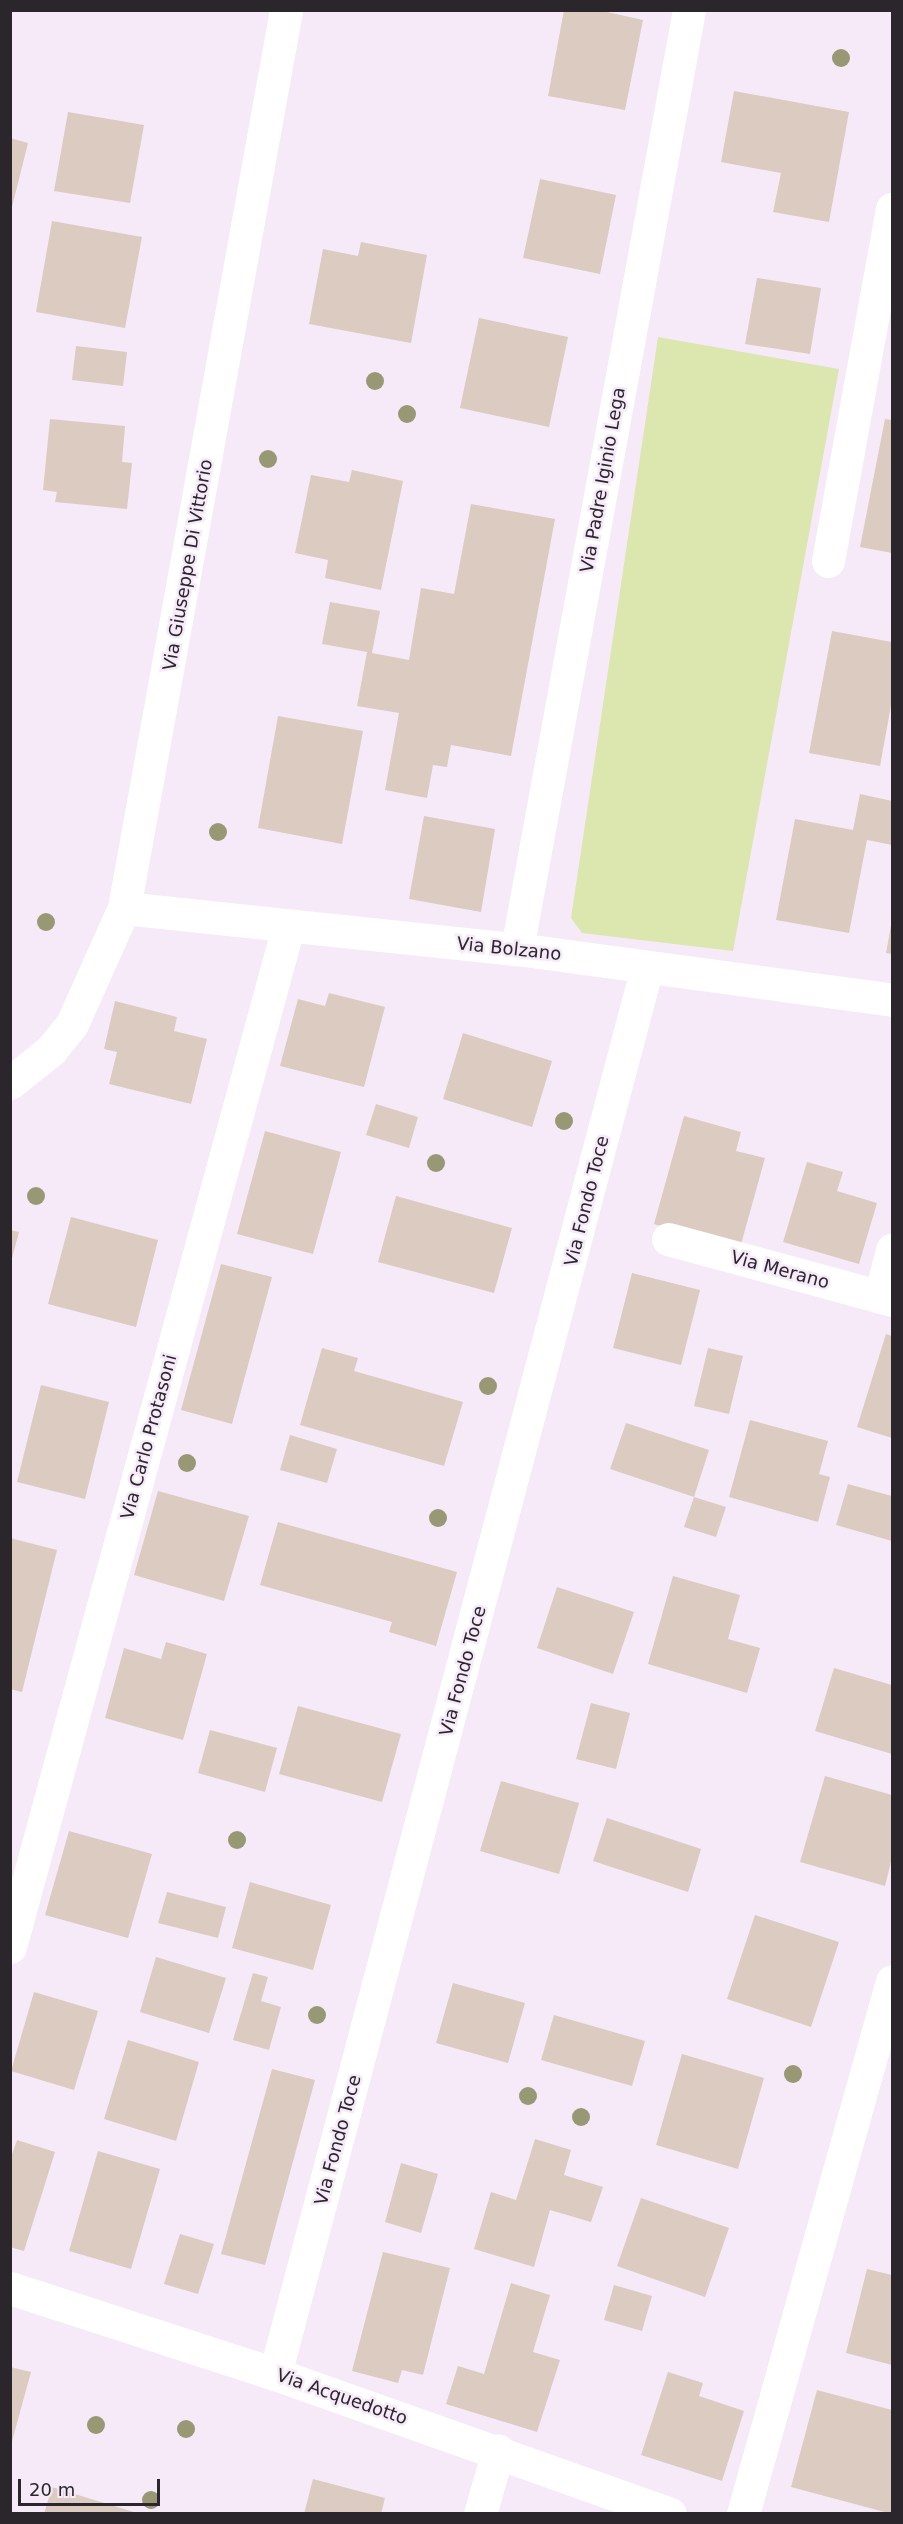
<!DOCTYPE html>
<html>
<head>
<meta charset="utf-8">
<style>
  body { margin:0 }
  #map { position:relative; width:903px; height:2524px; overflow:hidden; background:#f6eaf9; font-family:"DejaVu Sans",sans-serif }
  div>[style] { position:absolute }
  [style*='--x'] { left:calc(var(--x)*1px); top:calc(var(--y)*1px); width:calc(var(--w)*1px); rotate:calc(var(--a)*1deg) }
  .green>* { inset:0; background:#dce6af }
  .building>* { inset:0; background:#dccbc0 }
  .minor>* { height:33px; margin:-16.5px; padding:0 16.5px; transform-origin:16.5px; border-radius:16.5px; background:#fff }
  .trees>* { width:18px; height:18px; margin:-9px; border-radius:50%; background:#999875 }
  span { translate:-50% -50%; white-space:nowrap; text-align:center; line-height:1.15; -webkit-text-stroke:5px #f6eaf9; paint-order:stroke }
  .street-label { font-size:18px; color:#2a262c }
  .frame { position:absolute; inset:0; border:12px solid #2a262c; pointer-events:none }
  .scale { position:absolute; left:18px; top:2479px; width:142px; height:27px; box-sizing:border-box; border:3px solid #2a262c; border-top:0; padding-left:8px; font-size:18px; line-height:21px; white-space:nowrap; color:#2a262c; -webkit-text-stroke:4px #f6eaf9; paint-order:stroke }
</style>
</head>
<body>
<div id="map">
  <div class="green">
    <div style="clip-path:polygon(658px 337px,839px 369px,733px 951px,582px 933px,571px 918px)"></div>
  </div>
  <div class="building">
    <div style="clip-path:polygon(564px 10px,598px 10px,643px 20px,625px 110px,548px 96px)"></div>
    <div style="clip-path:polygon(734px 91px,849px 112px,829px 222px,773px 212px,781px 173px,721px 162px)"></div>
    <div style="clip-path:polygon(68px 112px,144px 125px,130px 203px,54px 191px)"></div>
    <div style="clip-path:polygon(10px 138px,28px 143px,11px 211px,10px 211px)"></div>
    <div style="clip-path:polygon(540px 179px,616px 195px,600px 274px,523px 258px)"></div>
    <div style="clip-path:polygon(52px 221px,142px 237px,125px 328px,36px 312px)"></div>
    <div style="clip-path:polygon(361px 242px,427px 255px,411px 343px,309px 324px,323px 249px,358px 256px)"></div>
    <div style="clip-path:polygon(757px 278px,821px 288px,810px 354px,745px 344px)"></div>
    <div style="clip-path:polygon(479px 318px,568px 337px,549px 427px,460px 408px)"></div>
    <div style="clip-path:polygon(76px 346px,127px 352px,123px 386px,72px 380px)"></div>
    <div style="clip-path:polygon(50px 419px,125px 426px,122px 462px,132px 463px,127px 509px,55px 502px,57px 492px,43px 490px)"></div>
    <div style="clip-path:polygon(885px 419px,892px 420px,892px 553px,860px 547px)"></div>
    <div style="clip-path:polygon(352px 470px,403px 481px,381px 590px,325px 578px,328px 560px,295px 553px,311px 475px,349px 482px)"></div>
    <div style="clip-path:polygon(471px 504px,555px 519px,511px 756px,451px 745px,447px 767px,433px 765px,427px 798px,385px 790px,399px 713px,357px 706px,367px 652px,322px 644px,330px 602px,380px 611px,372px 653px,409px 660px,421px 588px,454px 594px)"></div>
    <div style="clip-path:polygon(832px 631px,892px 642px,892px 700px,880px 766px,809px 753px)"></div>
    <div style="clip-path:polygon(278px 716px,363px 731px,342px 844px,258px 828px)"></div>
    <div style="clip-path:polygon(860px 794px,892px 801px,892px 845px,867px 840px,849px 933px,776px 920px,795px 819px,853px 830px)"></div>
    <div style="clip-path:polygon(424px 816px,495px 829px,481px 912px,409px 899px)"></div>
    <div style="clip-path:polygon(892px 920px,892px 954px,886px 953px)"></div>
    <div style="clip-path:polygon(329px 993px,385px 1007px,364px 1087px,280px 1066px,298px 999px,325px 1006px)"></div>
    <div style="clip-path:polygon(115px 1001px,177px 1017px,174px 1031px,207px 1039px,191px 1104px,109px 1084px,117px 1052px,104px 1049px)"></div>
    <div style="clip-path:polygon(463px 1033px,552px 1061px,532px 1127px,443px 1099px)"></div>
    <div style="clip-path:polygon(376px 1104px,418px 1117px,409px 1148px,366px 1135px)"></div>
    <div style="clip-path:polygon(684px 1116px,741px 1132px,736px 1151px,765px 1158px,740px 1248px,654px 1224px)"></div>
    <div style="clip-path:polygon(265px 1131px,341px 1152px,313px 1254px,237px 1234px)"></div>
    <div style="clip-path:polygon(807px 1162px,843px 1172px,837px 1191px,877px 1203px,859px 1264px,783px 1242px)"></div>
    <div style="clip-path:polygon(396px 1196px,512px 1228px,494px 1293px,378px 1262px)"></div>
    <div style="clip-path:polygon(71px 1217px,158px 1240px,136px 1327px,48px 1304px)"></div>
    <div style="clip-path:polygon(10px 1230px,19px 1232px,11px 1262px,10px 1262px)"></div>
    <div style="clip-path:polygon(221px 1264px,272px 1277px,232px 1424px,181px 1410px)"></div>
    <div style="clip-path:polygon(632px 1273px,700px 1290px,681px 1365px,613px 1348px)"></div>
    <div style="clip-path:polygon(886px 1334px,892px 1336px,892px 1438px,857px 1427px)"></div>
    <div style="clip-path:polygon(322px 1348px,358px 1358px,354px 1371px,463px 1402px,444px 1466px,300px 1425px)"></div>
    <div style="clip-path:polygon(708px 1348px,743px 1356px,729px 1414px,694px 1406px)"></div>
    <div style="clip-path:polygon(41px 1385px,109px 1402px,85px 1499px,17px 1482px)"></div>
    <div style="clip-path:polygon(750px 1420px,828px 1441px,819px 1474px,830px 1477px,818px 1522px,729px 1497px)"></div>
    <div style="clip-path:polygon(626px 1423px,709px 1450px,694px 1497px,726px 1507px,716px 1537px,684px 1527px,694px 1497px,610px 1469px)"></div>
    <div style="clip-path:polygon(290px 1435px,337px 1449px,327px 1483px,280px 1470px)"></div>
    <div style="clip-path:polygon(848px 1484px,892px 1496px,892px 1541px,836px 1525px)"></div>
    <div style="clip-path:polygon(158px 1491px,249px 1516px,224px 1601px,134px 1575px)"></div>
    <div style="clip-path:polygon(278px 1522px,457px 1572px,436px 1646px,389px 1632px,392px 1622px,260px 1585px)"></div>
    <div style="clip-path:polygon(10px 1538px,57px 1550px,22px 1692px,10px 1689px)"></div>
    <div style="clip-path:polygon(673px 1576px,740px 1595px,728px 1639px,760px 1648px,747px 1693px,648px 1664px)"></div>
    <div style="clip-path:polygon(557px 1587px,634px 1612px,613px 1674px,537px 1648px)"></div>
    <div style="clip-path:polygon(166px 1642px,207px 1654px,183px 1740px,105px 1718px,124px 1648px,161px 1659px)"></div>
    <div style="clip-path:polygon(834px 1668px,892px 1685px,892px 1754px,815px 1731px)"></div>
    <div style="clip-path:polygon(591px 1703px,630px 1713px,616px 1769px,576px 1759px)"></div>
    <div style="clip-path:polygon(298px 1706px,401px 1734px,382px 1802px,279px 1774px)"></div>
    <div style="clip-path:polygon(210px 1730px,277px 1748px,265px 1792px,198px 1773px)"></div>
    <div style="clip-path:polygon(825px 1776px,892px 1795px,892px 1858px,885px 1886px,800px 1862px)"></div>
    <div style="clip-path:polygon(501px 1781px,579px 1803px,559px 1874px,480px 1851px)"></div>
    <div style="clip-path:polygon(607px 1818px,701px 1849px,688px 1892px,593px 1861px)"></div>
    <div style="clip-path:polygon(69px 1831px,152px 1854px,128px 1938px,45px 1915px)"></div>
    <div style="clip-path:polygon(250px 1882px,331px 1905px,313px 1970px,232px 1948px)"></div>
    <div style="clip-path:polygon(167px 1892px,226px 1907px,218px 1938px,158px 1923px)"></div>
    <div style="clip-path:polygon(755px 1915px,839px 1942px,811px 2027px,727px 1999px)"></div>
    <div style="clip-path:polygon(156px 1957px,226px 1978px,209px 2033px,140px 2012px)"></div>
    <div style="clip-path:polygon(253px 1973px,268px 1977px,261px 2001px,281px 2007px,269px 2050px,233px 2040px)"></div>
    <div style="clip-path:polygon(453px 1983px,525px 2003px,508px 2063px,436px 2043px)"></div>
    <div style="clip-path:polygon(34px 1992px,98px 2011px,74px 2090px,11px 2071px)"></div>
    <div style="clip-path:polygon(554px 2015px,645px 2041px,632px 2086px,541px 2060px)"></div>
    <div style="clip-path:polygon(128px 2040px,199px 2062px,176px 2141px,104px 2119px)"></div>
    <div style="clip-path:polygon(682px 2054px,764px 2078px,738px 2169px,656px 2145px)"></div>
    <div style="clip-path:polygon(272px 2069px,315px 2080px,265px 2265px,221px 2254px)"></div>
    <div style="clip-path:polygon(535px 2139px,571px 2150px,564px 2175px,603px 2187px,591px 2222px,550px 2210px,534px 2267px,474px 2249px,491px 2192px,516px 2200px)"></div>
    <div style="clip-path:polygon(17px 2140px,55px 2152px,24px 2251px,10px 2247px,10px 2160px)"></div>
    <div style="clip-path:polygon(98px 2151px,160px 2169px,131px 2269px,69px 2251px)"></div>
    <div style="clip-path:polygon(401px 2163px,438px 2174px,421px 2233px,385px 2222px)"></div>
    <div style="clip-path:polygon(641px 2198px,729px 2228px,705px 2297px,617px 2266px)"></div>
    <div style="clip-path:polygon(180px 2234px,214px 2244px,198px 2294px,164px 2284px)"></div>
    <div style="clip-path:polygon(383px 2252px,450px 2268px,423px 2375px,402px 2370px,398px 2383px,352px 2371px)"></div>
    <div style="clip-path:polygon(867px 2269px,892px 2275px,892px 2365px,846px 2353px)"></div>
    <div style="clip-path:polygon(511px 2283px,550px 2295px,533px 2352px,560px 2360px,537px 2432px,446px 2404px,458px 2366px,484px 2374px)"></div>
    <div style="clip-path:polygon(614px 2285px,652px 2296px,642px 2331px,604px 2320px)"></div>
    <div style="clip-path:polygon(10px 2367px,31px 2372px,11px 2445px,10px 2445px)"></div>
    <div style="clip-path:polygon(668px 2372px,703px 2383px,699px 2396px,744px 2411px,722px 2481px,641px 2455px)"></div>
    <div style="clip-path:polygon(817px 2390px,892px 2410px,892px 2514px,791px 2487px)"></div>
    <div style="clip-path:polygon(313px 2479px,385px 2498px,381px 2514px,304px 2514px)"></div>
    <div style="clip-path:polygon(52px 2487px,137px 2513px,137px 2514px,44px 2514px)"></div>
  </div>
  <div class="minor">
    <div style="--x:828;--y:561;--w:358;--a:-79.7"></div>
    <div style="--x:124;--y:908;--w:395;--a:6"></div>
    <div style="--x:517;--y:949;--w:378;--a:7.7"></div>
    <div style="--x:517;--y:949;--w:955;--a:-79.62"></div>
    <div style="--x:10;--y:1083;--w:53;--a:-38.8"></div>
    <div style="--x:51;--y:1050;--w:33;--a:-51"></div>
    <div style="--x:72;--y:1024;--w:127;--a:-65.9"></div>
    <div style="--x:124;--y:908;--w:912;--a:-79.77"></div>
    <div style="--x:668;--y:1239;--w:232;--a:15.2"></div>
    <div style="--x:880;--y:1297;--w:49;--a:-75.7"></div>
    <div style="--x:10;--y:1947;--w:1057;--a:-74.75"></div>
    <div style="--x:10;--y:2288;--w:279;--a:18"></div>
    <div style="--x:275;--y:2374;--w:419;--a:19.5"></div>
    <div style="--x:275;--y:2374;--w:1455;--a:-75.19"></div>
    <div style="--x:480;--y:2514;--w:66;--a:-74.1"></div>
    <div style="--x:743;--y:2514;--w:553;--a:-74.38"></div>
  </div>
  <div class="trees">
    <div style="left:841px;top:58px"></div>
    <div style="left:375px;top:381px"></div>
    <div style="left:407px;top:414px"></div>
    <div style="left:268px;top:459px"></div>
    <div style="left:218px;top:832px"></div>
    <div style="left:46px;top:922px"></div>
    <div style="left:564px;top:1121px"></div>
    <div style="left:436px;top:1163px"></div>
    <div style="left:36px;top:1196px"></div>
    <div style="left:488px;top:1386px"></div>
    <div style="left:187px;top:1463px"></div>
    <div style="left:438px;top:1518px"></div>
    <div style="left:237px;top:1840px"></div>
    <div style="left:317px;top:2015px"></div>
    <div style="left:793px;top:2074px"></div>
    <div style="left:528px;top:2096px"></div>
    <div style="left:581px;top:2117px"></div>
    <div style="left:96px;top:2425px"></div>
    <div style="left:186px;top:2429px"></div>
    <div style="left:151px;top:2500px"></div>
  </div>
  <div class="street-label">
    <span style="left:603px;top:480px;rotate:-80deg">Via Padre Iginio Lega</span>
    <span style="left:188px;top:565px;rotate:-80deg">Via Giuseppe Di Vittorio</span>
    <span style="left:509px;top:949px;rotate:6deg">Via Bolzano</span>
    <span style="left:587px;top:1201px;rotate:-76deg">Via Fondo Toce</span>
    <span style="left:780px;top:1270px;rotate:15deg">Via Merano</span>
    <span style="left:149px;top:1437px;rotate:-75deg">Via Carlo Protasoni</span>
    <span style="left:463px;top:1671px;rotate:-75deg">Via Fondo Toce</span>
    <span style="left:338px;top:2140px;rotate:-75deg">Via Fondo Toce</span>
    <span style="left:342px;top:2397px;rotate:19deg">Via Acquedotto</span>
  </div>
  <div class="frame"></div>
  <div class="scale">20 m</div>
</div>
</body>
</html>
